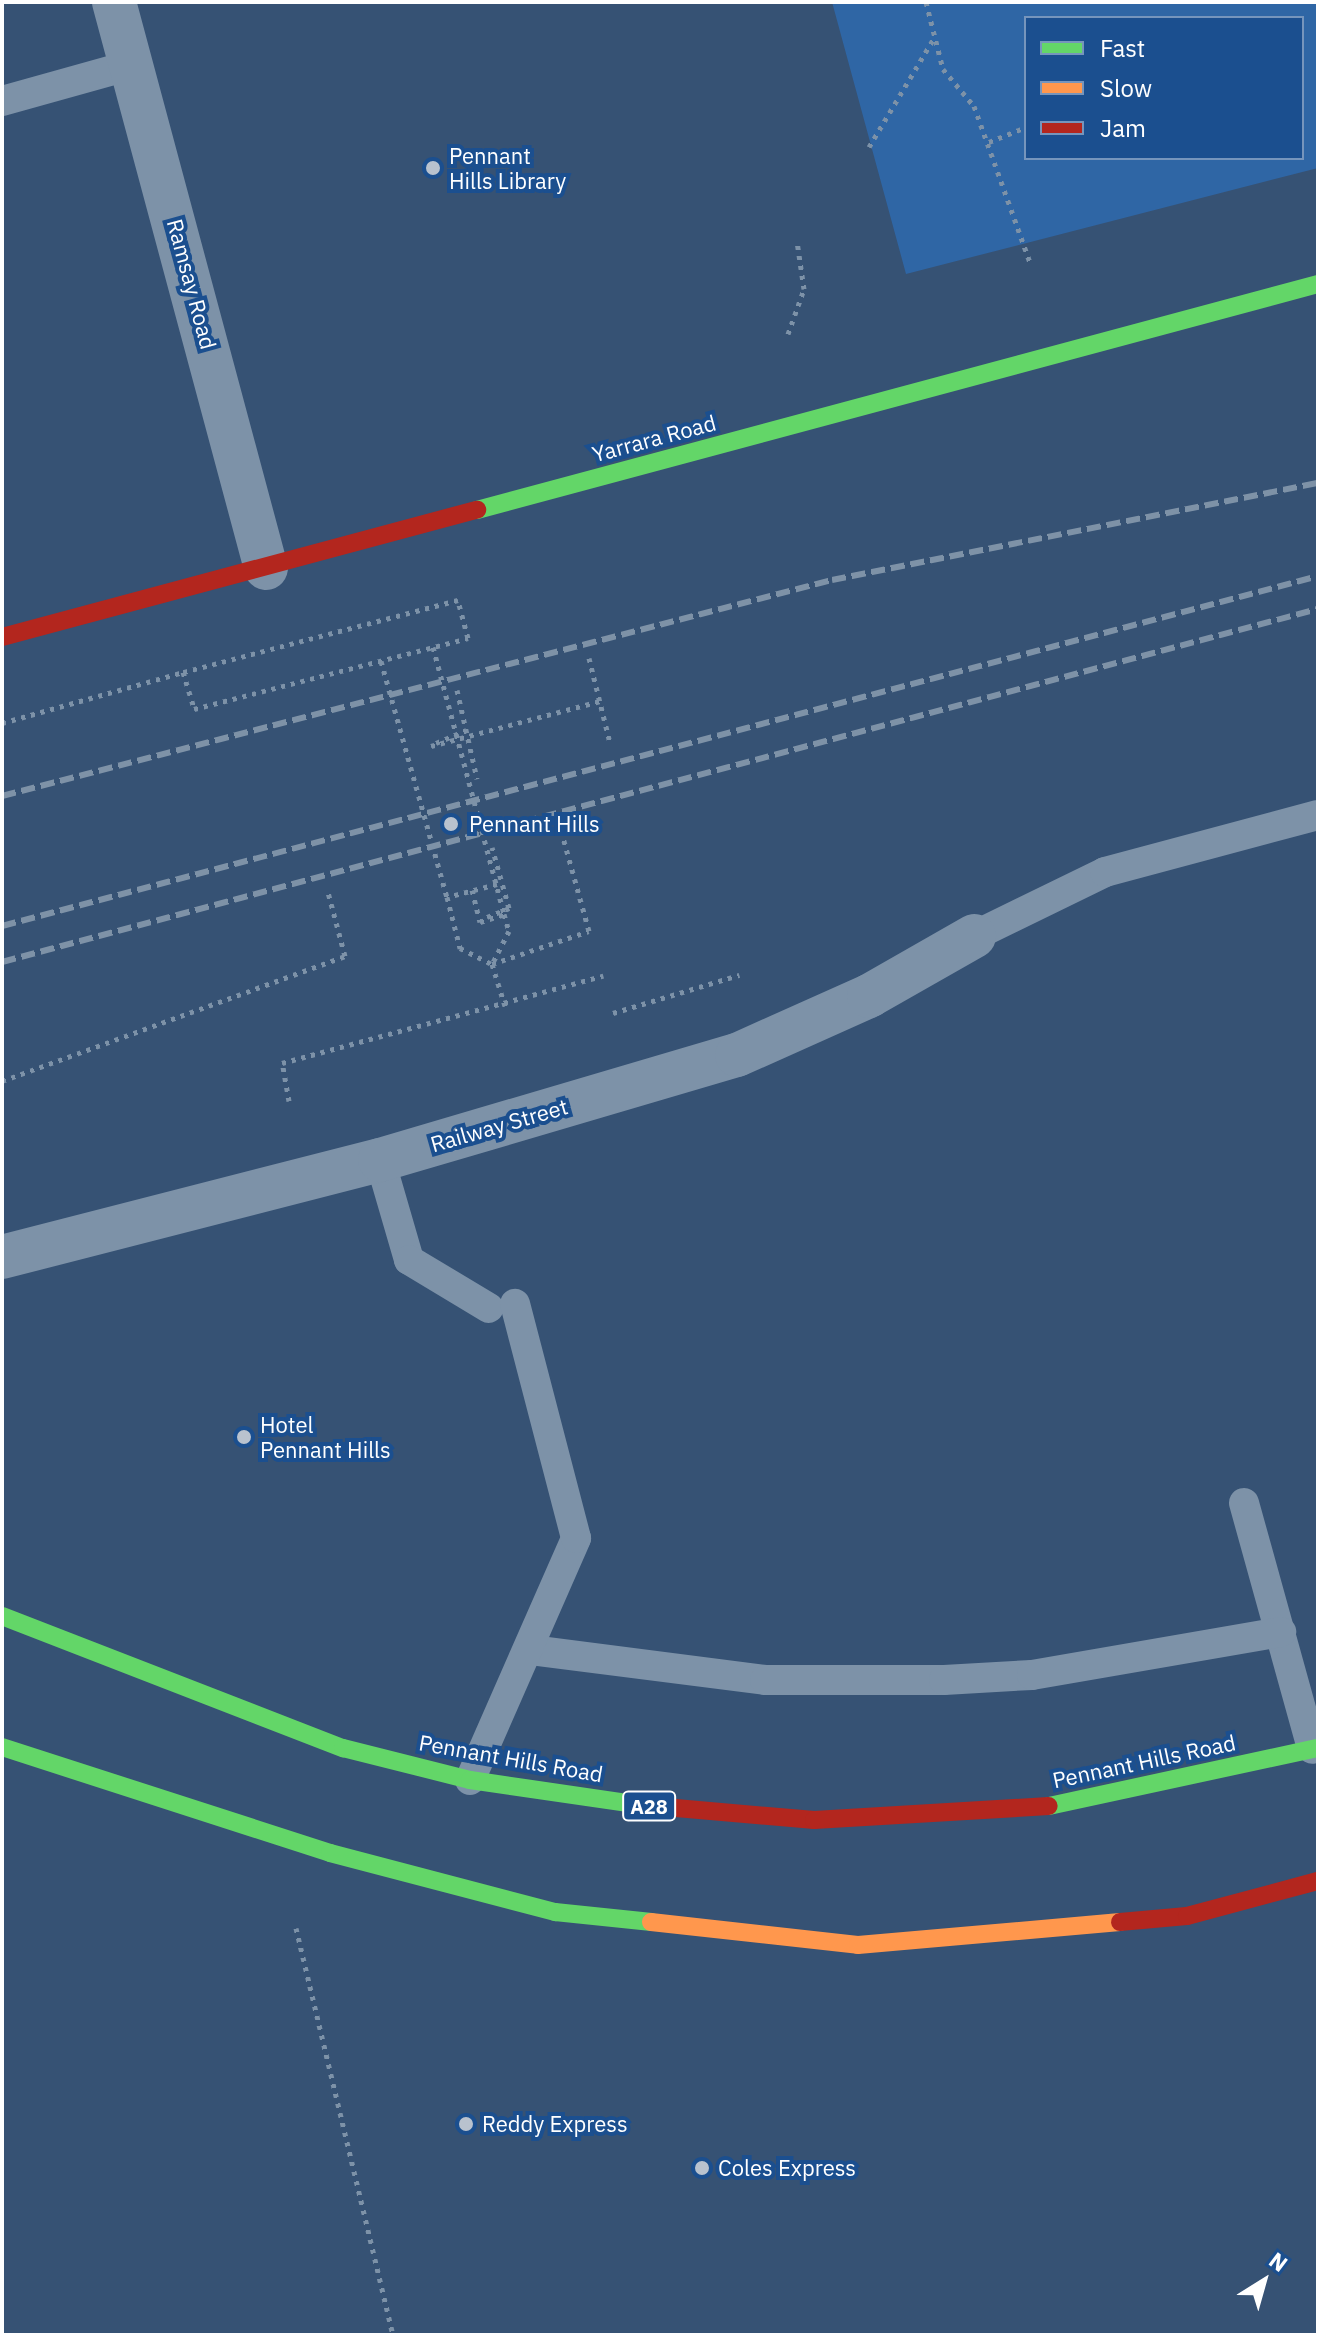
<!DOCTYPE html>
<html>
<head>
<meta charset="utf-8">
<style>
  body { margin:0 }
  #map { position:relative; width:1320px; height:2337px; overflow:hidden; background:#365274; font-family:"IBM Plex Sans",sans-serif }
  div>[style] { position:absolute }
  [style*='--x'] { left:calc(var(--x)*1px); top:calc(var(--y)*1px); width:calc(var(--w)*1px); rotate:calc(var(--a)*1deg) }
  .green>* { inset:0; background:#2f66a5 }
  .path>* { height:5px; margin-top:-2.5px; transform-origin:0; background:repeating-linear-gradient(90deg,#7d92a8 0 4px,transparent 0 10px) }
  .lane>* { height:30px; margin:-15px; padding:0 15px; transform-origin:15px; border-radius:15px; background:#7d92a8 }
  .street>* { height:44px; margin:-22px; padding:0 22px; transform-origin:22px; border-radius:22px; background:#7d92a8 }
  .fast>* { height:18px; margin:-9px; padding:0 9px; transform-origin:9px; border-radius:9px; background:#63d668 }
  .slow>* { height:18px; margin:-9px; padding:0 9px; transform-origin:9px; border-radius:9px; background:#ff974d }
  .jam>* { height:18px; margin:-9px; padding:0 9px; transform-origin:9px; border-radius:9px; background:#b3261e }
  .rail>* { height:6px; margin-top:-3px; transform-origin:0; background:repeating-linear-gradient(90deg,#7e92a7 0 14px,transparent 0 20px) }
  .path-bridge>* { height:5px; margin-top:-2.5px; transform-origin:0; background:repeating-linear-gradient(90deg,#7d92a8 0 4px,transparent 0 10px) }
  .dots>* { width:22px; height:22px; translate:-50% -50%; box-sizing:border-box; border:4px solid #1b4f8f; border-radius:50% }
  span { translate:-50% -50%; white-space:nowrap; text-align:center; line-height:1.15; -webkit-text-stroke:8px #1b4f8f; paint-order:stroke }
  .shield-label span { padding:2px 6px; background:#1b4f8f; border:2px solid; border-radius:6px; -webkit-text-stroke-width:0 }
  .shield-label { font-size:20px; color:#fff; font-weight:700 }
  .poi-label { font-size:22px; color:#fff }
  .left { translate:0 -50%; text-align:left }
  .street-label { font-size:22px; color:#fff }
  .frame { position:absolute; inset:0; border:4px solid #fff; pointer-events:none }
  .legend { position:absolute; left:1024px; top:16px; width:280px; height:144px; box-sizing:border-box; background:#1b4f8f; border:2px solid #7695bc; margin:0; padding:10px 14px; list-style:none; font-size:24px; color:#fff }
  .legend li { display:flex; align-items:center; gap:16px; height:40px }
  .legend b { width:40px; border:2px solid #7695bc }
  .north { position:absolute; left:1224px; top:2241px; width:80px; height:80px; -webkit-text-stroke:6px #1b4f8f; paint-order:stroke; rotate:37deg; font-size:22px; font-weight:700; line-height:32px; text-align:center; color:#fff }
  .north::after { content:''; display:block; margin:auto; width:28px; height:36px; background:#fff; clip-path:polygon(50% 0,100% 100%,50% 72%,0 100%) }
</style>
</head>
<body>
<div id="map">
  <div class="green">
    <div style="clip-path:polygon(evenodd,832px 2px,1318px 2px,1318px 168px,906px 274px,832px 2px,1026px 18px,1302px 18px,1302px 158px,1026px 158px,1026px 18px)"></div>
  </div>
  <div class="path">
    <div style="--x:926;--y:2;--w:69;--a:75.8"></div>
    <div style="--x:943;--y:69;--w:48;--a:50"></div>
    <div style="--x:974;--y:106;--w:169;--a:70.3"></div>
    <div style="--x:989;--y:142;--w:40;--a:-22"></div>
    <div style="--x:869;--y:147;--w:127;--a:-59.2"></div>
    <div style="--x:788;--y:334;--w:48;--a:-70.4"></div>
    <div style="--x:804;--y:289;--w:49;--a:-98.3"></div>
    <div style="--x:589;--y:658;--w:88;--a:76.1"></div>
    <div style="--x:457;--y:690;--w:91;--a:77.3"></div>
    <div style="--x:2;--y:723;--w:188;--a:-15.7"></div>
    <div style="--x:183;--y:672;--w:39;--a:73"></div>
    <div style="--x:194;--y:709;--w:283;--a:-14.5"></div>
    <div style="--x:468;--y:638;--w:39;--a:-105"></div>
    <div style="--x:458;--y:600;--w:284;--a:165.3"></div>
    <div style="--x:436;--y:743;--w:33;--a:-23"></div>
    <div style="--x:431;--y:746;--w:175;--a:-14.9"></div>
    <div style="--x:497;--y:884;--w:52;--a:165.4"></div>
    <div style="--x:447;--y:897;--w:53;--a:75.7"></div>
    <div style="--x:460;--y:948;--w:36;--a:27"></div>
    <div style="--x:492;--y:964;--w:102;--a:-18.8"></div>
    <div style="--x:589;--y:931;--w:105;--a:-105.5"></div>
    <div style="--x:472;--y:890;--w:33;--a:76"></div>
    <div style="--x:487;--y:917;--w:24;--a:-22"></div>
    <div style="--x:509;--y:908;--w:63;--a:-105.6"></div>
    <div style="--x:480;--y:922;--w:25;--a:-18"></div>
    <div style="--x:504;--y:914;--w:18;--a:74"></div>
    <div style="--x:509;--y:931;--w:37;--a:117"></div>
    <div style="--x:492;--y:964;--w:44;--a:72.8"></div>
    <div style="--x:613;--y:1013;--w:132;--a:-16.8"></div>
    <div style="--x:2;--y:1081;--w:365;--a:-20"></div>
    <div style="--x:345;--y:956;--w:66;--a:-104.9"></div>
    <div style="--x:289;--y:1101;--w:39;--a:-100"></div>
    <div style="--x:282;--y:1063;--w:333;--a:-15.2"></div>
    <div style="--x:296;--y:1928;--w:418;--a:76.6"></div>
  </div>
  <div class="lane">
    <div style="--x:2;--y:101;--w:134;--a:-15.6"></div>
    <div style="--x:974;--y:936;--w:146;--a:-26"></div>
    <div style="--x:1105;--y:872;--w:220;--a:-15"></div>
    <div style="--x:380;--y:1160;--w:104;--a:73.8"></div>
    <div style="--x:409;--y:1260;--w:93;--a:31"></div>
    <div style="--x:1244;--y:1503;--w:255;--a:74.5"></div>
    <div style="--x:531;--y:1650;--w:236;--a:7.3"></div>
    <div style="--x:765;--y:1680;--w:179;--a:0"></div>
    <div style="--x:944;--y:1680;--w:88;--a:-3.3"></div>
    <div style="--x:1032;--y:1675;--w:253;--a:-9.8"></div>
    <div style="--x:470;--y:1780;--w:264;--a:-66.3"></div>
    <div style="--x:576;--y:1538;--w:242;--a:-104.6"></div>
  </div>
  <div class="street">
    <div style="--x:114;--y:2;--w:586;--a:74.97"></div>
    <div style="--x:2;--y:1257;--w:390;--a:-14.4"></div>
    <div style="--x:380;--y:1160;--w:372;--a:-16.4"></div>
    <div style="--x:737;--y:1055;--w:145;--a:-24.1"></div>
    <div style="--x:869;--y:996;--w:121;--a:-29.7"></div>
  </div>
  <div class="fast">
    <div style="--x:477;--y:510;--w:871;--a:-15.04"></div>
    <div style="--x:2;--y:1616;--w:366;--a:21.2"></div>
    <div style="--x:343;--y:1748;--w:131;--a:14.1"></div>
    <div style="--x:470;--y:1780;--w:174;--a:8.3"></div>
    <div style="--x:2;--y:1747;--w:345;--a:17.9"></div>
    <div style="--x:330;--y:1853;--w:233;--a:14.7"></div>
    <div style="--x:555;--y:1912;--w:97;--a:5.9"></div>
    <div style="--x:1049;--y:1806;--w:275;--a:-12.2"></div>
  </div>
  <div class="slow">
    <div style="--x:651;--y:1922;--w:208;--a:6.3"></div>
    <div style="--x:858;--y:1945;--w:263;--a:-5"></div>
  </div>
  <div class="jam">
    <div style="--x:2;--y:637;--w:492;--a:-15"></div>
    <div style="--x:642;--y:1805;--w:173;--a:5"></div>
    <div style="--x:814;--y:1820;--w:235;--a:-3.4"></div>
    <div style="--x:1120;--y:1922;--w:67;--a:-5.1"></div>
    <div style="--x:1187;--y:1916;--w:136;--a:-15"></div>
  </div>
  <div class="rail">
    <div style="--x:2;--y:796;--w:858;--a:-14.59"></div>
    <div style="--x:832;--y:580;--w:496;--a:-11.3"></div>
    <div style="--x:2;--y:926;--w:1362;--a:-14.89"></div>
    <div style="--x:2;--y:962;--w:1363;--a:-15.02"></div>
  </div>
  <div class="path-bridge">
    <div style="--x:433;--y:647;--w:276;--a:75.1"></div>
    <div style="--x:381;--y:661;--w:245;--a:74.4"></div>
  </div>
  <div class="dots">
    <div style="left:433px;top:168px;background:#b9c2ce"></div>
    <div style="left:451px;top:824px;background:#b9c2ce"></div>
    <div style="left:244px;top:1437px;background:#b9c2ce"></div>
    <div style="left:466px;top:2124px;background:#b9c2ce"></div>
    <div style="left:702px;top:2168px;background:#b9c2ce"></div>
  </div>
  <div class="shield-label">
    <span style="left:649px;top:1806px">A28</span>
  </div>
  <div class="poi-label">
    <span class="left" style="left:449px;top:168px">Pennant<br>Hills Library</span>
    <span class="left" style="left:469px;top:824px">Pennant Hills</span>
    <span class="left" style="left:260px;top:1437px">Hotel<br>Pennant Hills</span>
    <span class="left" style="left:482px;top:2124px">Reddy Express</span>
    <span class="left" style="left:718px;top:2168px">Coles Express</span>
  </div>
  <div class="street-label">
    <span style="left:192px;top:284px;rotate:75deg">Ramsay Road</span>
    <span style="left:654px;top:438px;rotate:-15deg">Yarrara Road</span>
    <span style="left:499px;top:1125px;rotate:-16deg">Railway Street</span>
    <span style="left:511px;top:1758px;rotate:10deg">Pennant Hills Road</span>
    <span style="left:1144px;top:1761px;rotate:-12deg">Pennant Hills Road</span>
  </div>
  <div class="frame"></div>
  <ul class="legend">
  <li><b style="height:10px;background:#63d668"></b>Fast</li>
  <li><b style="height:10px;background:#ff974d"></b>Slow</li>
  <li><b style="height:10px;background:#b3261e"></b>Jam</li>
  </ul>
  <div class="north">N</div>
</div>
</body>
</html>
